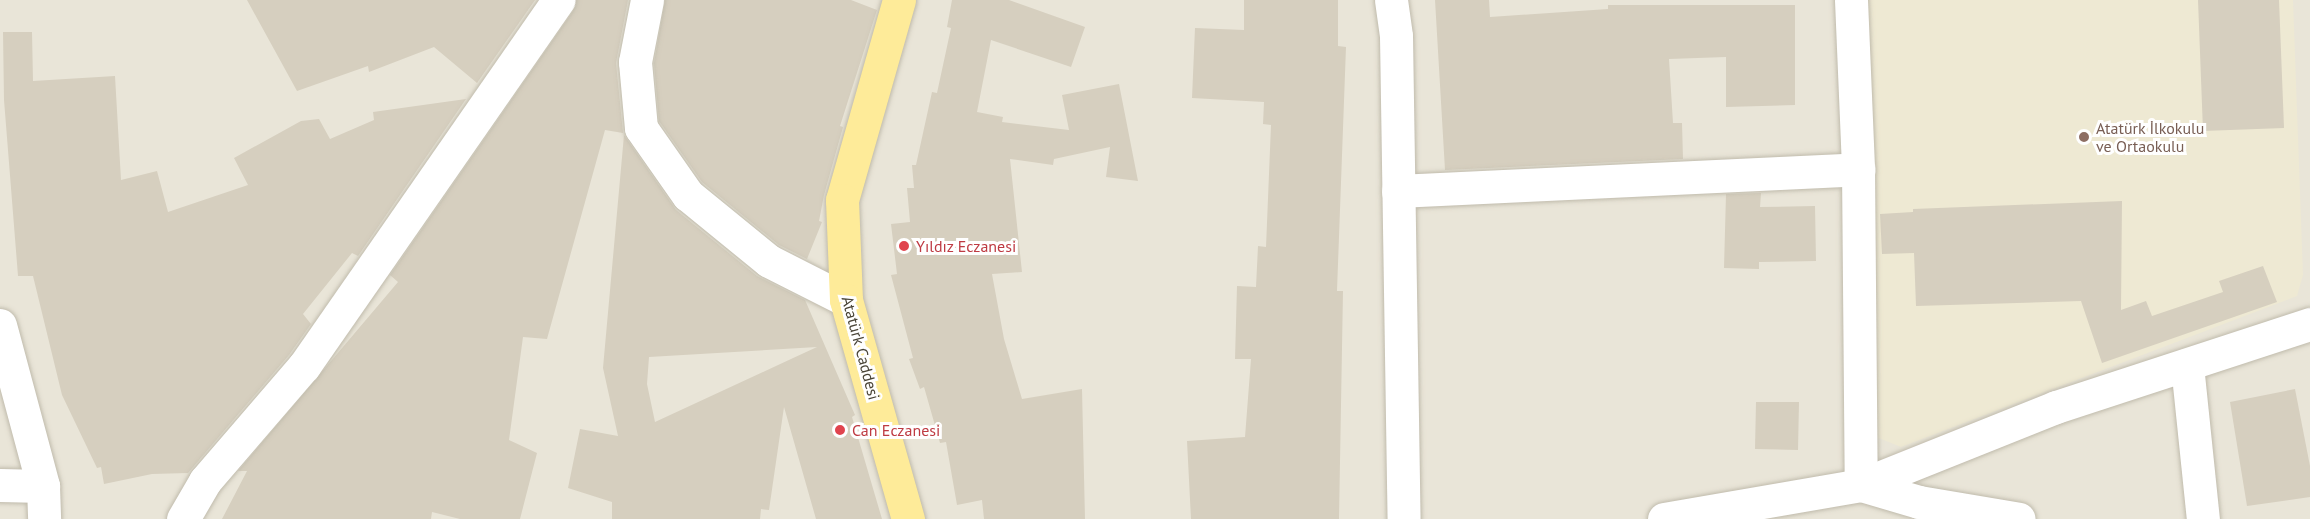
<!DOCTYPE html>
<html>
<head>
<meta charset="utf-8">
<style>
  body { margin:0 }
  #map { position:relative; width:2310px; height:519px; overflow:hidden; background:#f5f2e9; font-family:"PT Sans",sans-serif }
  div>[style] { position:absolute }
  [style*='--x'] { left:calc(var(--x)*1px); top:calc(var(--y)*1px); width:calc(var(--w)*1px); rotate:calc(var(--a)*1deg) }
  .residential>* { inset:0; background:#e9e5d8 }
  .education>* { inset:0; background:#eee9d3 }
  .building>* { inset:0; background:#d6cfbf }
  .roads { filter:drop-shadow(0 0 2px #c0bbac) drop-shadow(0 0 2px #c0bbac) }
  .minor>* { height:33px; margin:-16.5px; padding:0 16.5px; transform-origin:16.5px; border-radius:16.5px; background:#fff }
  .major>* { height:33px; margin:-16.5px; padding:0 16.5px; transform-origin:16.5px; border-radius:16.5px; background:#feeb99 }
  .dots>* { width:16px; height:16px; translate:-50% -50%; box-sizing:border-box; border:3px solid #fff; border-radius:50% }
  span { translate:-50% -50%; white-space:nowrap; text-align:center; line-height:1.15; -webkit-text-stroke:6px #fff; paint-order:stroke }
  .education-label { font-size:16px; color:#785e54 }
  .left { translate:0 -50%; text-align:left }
  .health-label { font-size:16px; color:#be3a42 }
  .street-label { font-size:16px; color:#494437 }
</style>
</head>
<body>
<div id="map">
  <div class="residential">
    <div style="clip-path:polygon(0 0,2310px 0,2310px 519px,0 519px)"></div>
  </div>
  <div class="education">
    <div style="clip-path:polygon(1867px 0,2293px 0,2303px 275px,2297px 296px,1901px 447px,1874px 436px)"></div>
  </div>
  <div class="building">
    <div style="clip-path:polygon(247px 0,535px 0,477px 83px,434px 47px,369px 72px,368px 66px,297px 91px)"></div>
    <div style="clip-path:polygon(576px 0,628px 0,616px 63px,623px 133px,605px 130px,547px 339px,523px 337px,509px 440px,537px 453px,520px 519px,460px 519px,432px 512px,431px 519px,222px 519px,247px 471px,238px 471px,398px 282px,390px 275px,573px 11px)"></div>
    <div style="clip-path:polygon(665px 0,851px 0,877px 10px,840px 126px,843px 127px,824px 195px,819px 221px,822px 222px,807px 259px,779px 245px,702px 182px,659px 121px,654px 63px)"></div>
    <div style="clip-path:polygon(952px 0,1009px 0,1085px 27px,1071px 67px,991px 40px,977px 112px,1003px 117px,1002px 122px,1069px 130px,1062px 95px,1119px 84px,1138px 181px,1106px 177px,1110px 147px,1054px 159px,1053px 165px,1010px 159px,1022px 272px,992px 274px,1004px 339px,1022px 399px,1082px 389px,1085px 519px,984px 519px,982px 500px,957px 505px,946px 442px,940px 443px,924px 387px,920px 389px,909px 359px,913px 358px,891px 275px,897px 274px,891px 224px,910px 222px,907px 188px,914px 188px,912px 165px,916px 165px,932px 92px,937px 93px,951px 28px,947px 27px)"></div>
    <div style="clip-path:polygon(1244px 0,1338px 0,1338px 46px,1346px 47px,1337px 291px,1343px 291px,1339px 519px,1191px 519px,1187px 441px,1245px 437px,1251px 359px,1235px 359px,1237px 286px,1256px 287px,1258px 246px,1266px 247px,1271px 125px,1263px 124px,1264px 102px,1192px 98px,1195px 28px,1244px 30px)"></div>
    <div style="clip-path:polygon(1435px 0,1489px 0,1490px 17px,1608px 9px,1608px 5px,1795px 5px,1795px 105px,1726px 107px,1726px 57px,1669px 59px,1673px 123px,1682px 123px,1683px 159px,1445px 170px)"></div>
    <div style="clip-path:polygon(2198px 0,2279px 0,2284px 128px,2203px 131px)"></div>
    <div style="clip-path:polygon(3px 32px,32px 32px,33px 81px,115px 76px,121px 180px,157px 171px,168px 212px,248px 185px,234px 158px,301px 121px,319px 119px,330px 139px,374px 120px,373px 112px,466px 99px,358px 256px,352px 253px,303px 314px,311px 324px,289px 355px,188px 473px,152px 474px,104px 484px,101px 467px,97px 468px,62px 395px,33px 276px,18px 276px,4px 100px)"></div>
    <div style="clip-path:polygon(evenodd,624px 135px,676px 210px,757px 276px,805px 300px,855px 415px,852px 417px,882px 519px,816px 519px,784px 407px,769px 510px,761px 509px,760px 519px,612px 519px,612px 502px,568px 488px,580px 429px,618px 436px,603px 368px,624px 135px,817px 347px,791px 359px,655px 422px,647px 384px,649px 357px,817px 347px)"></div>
    <div style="clip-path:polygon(1761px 193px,1760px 207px,1815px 206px,1816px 261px,1759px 262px,1759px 269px,1724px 268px,1726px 194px)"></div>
    <div style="clip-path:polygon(2122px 201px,2121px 310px,2146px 301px,2152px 316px,2223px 292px,2219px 281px,2263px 266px,2277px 302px,2102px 363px,2081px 301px,1916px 306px,1914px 253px,1882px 254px,1880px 214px,1913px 212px,1913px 209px)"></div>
    <div style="clip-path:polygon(2295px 389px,2310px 466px,2310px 497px,2247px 506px,2230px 402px)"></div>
    <div style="clip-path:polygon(1756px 402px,1799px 402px,1798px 450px,1755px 449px)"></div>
  </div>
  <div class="roads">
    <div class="minor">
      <div style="--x:647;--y:0;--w:63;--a:101"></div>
      <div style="--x:635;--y:62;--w:66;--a:84.8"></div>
      <div style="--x:641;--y:128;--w:82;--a:55"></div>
      <div style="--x:688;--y:195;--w:104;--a:39.2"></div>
      <div style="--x:769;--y:261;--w:86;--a:26.9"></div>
      <div style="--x:1391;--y:0;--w:36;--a:82"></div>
      <div style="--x:1396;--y:36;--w:483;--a:89.1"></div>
      <div style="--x:1851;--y:0;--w:169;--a:87.6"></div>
      <div style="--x:1858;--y:169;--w:316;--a:89.5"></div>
      <div style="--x:1861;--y:485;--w:60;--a:16.3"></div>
      <div style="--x:1919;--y:502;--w:101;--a:9.6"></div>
      <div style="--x:1398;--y:191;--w:461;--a:-2.7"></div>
      <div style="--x:0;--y:325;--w:167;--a:75"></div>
      <div style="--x:43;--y:486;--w:33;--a:88"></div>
      <div style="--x:2187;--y:365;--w:155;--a:84.1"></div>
      <div style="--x:0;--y:485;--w:43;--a:1.3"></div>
      <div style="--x:183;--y:519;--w:44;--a:-59.9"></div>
      <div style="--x:205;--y:481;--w:152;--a:-49.3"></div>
      <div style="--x:304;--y:366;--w:446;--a:-55.2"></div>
      <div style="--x:1664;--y:519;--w:200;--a:-9.8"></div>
      <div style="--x:1861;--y:485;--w:210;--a:-21.8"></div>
      <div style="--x:2056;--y:407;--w:267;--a:-18.1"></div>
    </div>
    <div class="major">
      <div style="--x:899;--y:0;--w:208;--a:105.9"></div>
      <div style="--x:842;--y:200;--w:100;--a:87.7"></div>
      <div style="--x:846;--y:300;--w:228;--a:74.2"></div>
    </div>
  </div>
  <div class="dots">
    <div style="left:2084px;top:137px;background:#8d6e63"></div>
    <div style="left:904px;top:246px;background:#e0444e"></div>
    <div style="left:840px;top:430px;background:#e0444e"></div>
  </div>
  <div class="education-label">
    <span class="left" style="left:2096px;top:137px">Atatürk İlkokulu<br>ve Ortaokulu</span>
  </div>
  <div class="health-label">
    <span class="left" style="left:916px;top:246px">Yıldız Eczanesi</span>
    <span class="left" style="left:852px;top:430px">Can Eczanesi</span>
  </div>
  <div class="street-label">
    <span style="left:861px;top:348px;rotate:75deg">Atatürk Caddesi</span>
  </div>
</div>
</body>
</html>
